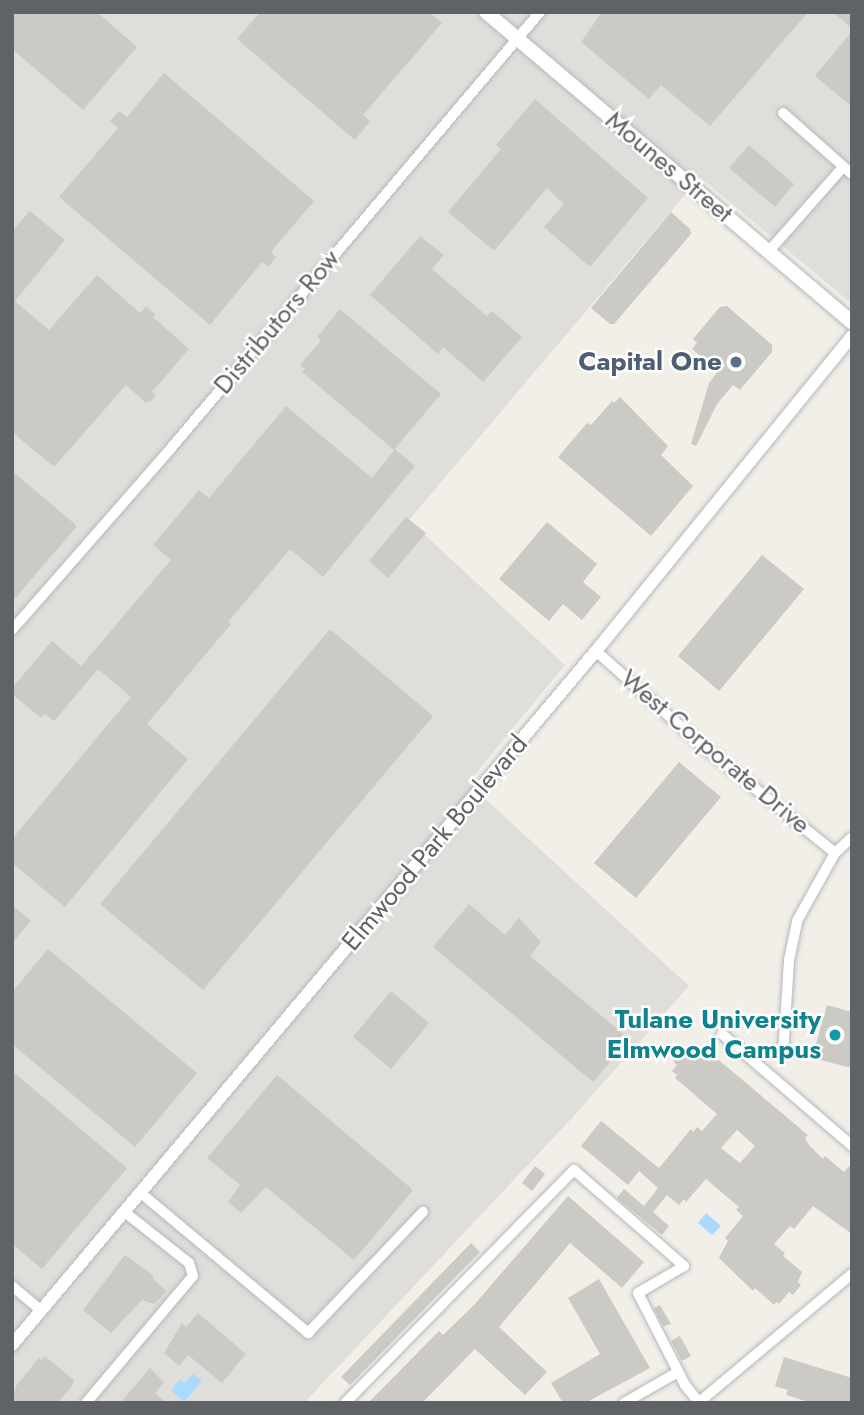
<!DOCTYPE html>
<html>
<head>
<meta charset="utf-8">
<style>
  body { margin:0 }
  #map { position:relative; width:864px; height:1415px; overflow:hidden; background:#f1efe8; font-family:Jost,sans-serif }
  div>[style] { position:absolute }
  [style*='--x'] { left:calc(var(--x)*1px); top:calc(var(--y)*1px); width:calc(var(--w)*1px); rotate:calc(var(--a)*1deg) }
  .industrial>* { inset:0; background:#e0deda }
  .water>* { inset:0; background:#aadaff }
  .building>* { inset:0; background:#cccac5 }
  .roads { filter:drop-shadow(0 0 2px #b5b8bc) drop-shadow(0 0 2px #b5b8bc) }
  .minor>* { height:10px; margin:-5px; padding:0 5px; transform-origin:5px; border-radius:5px; background:#fff }
  .tertiary>* { height:12px; margin:-6px; padding:0 6px; transform-origin:6px; border-radius:6px; background:#fff }
  .secondary>* { height:14px; margin:-7px; padding:0 7px; transform-origin:7px; border-radius:7px; background:#fff }
  .dots>* { width:19px; height:19px; translate:-50% -50%; box-sizing:border-box; border:4px solid #fff; border-radius:50% }
  span { translate:-50% -50%; white-space:nowrap; text-align:center; line-height:1.15; -webkit-text-stroke:5px #fff; paint-order:stroke }
  .street-label { font-size:26px; color:#5f6368 }
  .service-label { font-size:26px; color:#4e5e75; font-weight:700 }
  .right { translate:-100% -50%; text-align:right }
  .culture-label { font-size:26px; color:#0d838f; font-weight:700 }
  .frame { position:absolute; inset:0; border:14px solid #5f6368; pointer-events:none }
</style>
</head>
<body>
<div id="map">
  <div class="industrial">
    <div style="clip-path:polygon(12px 12px,852px 12px,852px 304px,700px 177px,409px 520px,565px 665px,468px 783px,689px 986px,572px 1118px,304px 1403px,12px 1403px)"></div>
  </div>
  <div class="water">
    <div style="clip-path:polygon(706px 1213px,721px 1226px,712px 1235px,698px 1223px)"></div>
    <div style="clip-path:polygon(193px 1374px,202px 1381px,184px 1402px,171px 1390px,180px 1379px,185px 1383px)"></div>
  </div>
  <div class="building">
    <div style="clip-path:polygon(12px 12px,97px 12px,137px 47px,83px 110px,12px 49px)"></div>
    <div style="clip-path:polygon(260px 12px,429px 12px,442px 23px,363px 115px,370px 121px,355px 140px,237px 39px)"></div>
    <div style="clip-path:polygon(602px 12px,808px 12px,710px 126px,661px 85px,649px 99px,581px 42px)"></div>
    <div style="clip-path:polygon(833px 12px,852px 12px,852px 29px)"></div>
    <div style="clip-path:polygon(852px 31px,852px 107px,815px 76px)"></div>
    <div style="clip-path:polygon(164px 73px,314px 201px,271px 252px,276px 257px,268px 267px,262px 262px,210px 325px,59px 197px,118px 128px,110px 121px,119px 111px,127px 117px)"></div>
    <div style="clip-path:polygon(535px 99px,648px 198px,590px 267px,544px 227px,564px 204px,547px 188px,494px 251px,448px 212px,501px 149px,496px 145px)"></div>
    <div style="clip-path:polygon(749px 145px,794px 184px,775px 207px,729px 168px)"></div>
    <div style="clip-path:polygon(30px 211px,65px 240px,15px 301px,49px 330px,97px 275px,140px 313px,146px 306px,155px 314px,153px 317px,189px 349px,152px 392px,156px 395px,151px 401px,145px 402px,126px 385px,54px 467px,12px 432px,12px 231px)"></div>
    <div style="clip-path:polygon(671px 212px,690px 229px,691px 234px,614px 324px,610px 324px,591px 308px)"></div>
    <div style="clip-path:polygon(420px 236px,444px 255px,432px 269px,487px 316px,492px 311px,522px 337px,483px 382px,443px 347px,438px 354px,370px 295px)"></div>
    <div style="clip-path:polygon(727px 306px,772px 345px,772px 352px,740px 390px,733px 385px,717px 404px,696px 446px,691px 444px,709px 383px,718px 371px,692px 349px,697px 343px,693px 339px,720px 307px)"></div>
    <div style="clip-path:polygon(340px 309px,441px 394px,394px 450px,302px 372px,305px 369px,300px 365px,321px 340px,317px 337px)"></div>
    <div style="clip-path:polygon(620px 397px,668px 446px,661px 455px,693px 486px,651px 536px,558px 457px,587px 423px,591px 425px,612px 401px,614px 403px)"></div>
    <div style="clip-path:polygon(286px 406px,372px 478px,395px 449px,415px 466px,323px 577px,290px 549px,228px 622px,231px 624px,147px 724px,188px 759px,65px 907px,12px 863px,12px 839px,131px 697px,98px 669px,54px 721px,45px 714px,41px 718px,12px 694px,12px 688px,52px 641px,81px 666px,171px 560px,153px 545px,199px 490px,209px 498px)"></div>
    <div style="clip-path:polygon(12px 471px,77px 526px,12px 602px)"></div>
    <div style="clip-path:polygon(406px 517px,426px 533px,388px 578px,369px 561px)"></div>
    <div style="clip-path:polygon(547px 522px,597px 564px,583px 582px,601px 597px,582px 620px,563px 604px,549px 621px,499px 579px)"></div>
    <div style="clip-path:polygon(762px 555px,804px 589px,719px 691px,678px 656px)"></div>
    <div style="clip-path:polygon(330px 629px,433px 716px,203px 990px,100px 904px)"></div>
    <div style="clip-path:polygon(679px 762px,721px 797px,636px 898px,594px 863px)"></div>
    <div style="clip-path:polygon(469px 904px,505px 935px,519px 918px,541px 942px,530px 956px,629px 1039px,593px 1082px,433px 947px)"></div>
    <div style="clip-path:polygon(12px 905px,31px 921px,12px 943px)"></div>
    <div style="clip-path:polygon(48px 949px,197px 1073px,135px 1147px,12px 1044px,12px 992px)"></div>
    <div style="clip-path:polygon(391px 991px,429px 1023px,391px 1069px,353px 1037px)"></div>
    <div style="clip-path:polygon(827px 1005px,852px 1012px,852px 1068px,812px 1058px)"></div>
    <div style="clip-path:polygon(evenodd,694px 1044px,700px 1049px,702px 1046px,808px 1135px,805px 1138px,809px 1145px,823px 1159px,825px 1156px,844px 1172px,852px 1163px,852px 1234px,813px 1206px,794px 1229px,790px 1226px,774px 1244px,785px 1253px,783px 1256px,802px 1272px,798px 1282px,801px 1285px,793px 1295px,789px 1292px,779px 1304px,776px 1302px,774px 1305px,755px 1288px,753px 1291px,719px 1258px,728px 1241px,725px 1238px,743px 1216px,736px 1210px,739px 1207px,706px 1179px,686px 1202px,684px 1199px,679px 1205px,667px 1195px,653px 1212px,669px 1226px,662px 1235px,617px 1198px,624px 1189px,644px 1206px,658px 1188px,639px 1171px,628px 1185px,581px 1146px,601px 1121px,659px 1168px,691px 1129px,693px 1132px,697px 1127px,702px 1131px,717px 1114px,675px 1078px,677px 1075px,672px 1071px,677px 1065px,673px 1061px,681px 1053px,684px 1056px,694px 1044px,737px 1130px,755px 1146px,740px 1163px,721px 1148px,737px 1130px)"></div>
    <div style="clip-path:polygon(12px 1071px,127px 1168px,42px 1269px,12px 1244px)"></div>
    <div style="clip-path:polygon(277px 1075px,413px 1190px,354px 1260px,266px 1187px,241px 1213px,228px 1202px,240px 1185px,207px 1158px)"></div>
    <div style="clip-path:polygon(535px 1166px,545px 1174px,532px 1191px,522px 1183px)"></div>
    <div style="clip-path:polygon(568px 1196px,644px 1262px,622px 1288px,570px 1243px,499px 1327px,547px 1372px,525px 1395px,475px 1349px,422px 1403px,368px 1403px,439px 1331px,443px 1335px,474px 1305px)"></div>
    <div style="clip-path:polygon(471px 1243px,480px 1252px,350px 1385px,341px 1377px)"></div>
    <div style="clip-path:polygon(125px 1255px,154px 1276px,152px 1278px,167px 1291px,154px 1304px,142px 1300px,111px 1333px,83px 1310px)"></div>
    <div style="clip-path:polygon(599px 1279px,650px 1368px,585px 1403px,563px 1403px,551px 1383px,600px 1354px,568px 1298px)"></div>
    <div style="clip-path:polygon(660px 1305px,671px 1324px,663px 1326px,654px 1308px)"></div>
    <div style="clip-path:polygon(198px 1313px,246px 1354px,222px 1383px,188px 1355px,179px 1366px,164px 1353px,182px 1323px,186px 1327px)"></div>
    <div style="clip-path:polygon(680px 1336px,691px 1356px,682px 1361px,671px 1341px)"></div>
    <div style="clip-path:polygon(45px 1356px,74px 1380px,72px 1386px,57px 1403px,12px 1403px,16px 1386px,39px 1358px,41px 1360px)"></div>
    <div style="clip-path:polygon(784px 1357px,852px 1378px,852px 1403px,812px 1403px,786px 1395px,788px 1390px,775px 1386px)"></div>
    <div style="clip-path:polygon(150px 1368px,164px 1382px,155px 1393px,166px 1403px,120px 1403px)"></div>
  </div>
  <div class="roads">
    <div class="minor">
      <div style="--x:783;--y:113;--w:92;--a:41.5"></div>
      <div style="--x:769;--y:251;--w:112;--a:-48.6"></div>
      <div style="--x:12;--y:630;--w:243;--a:-48.8"></div>
      <div style="--x:172;--y:447;--w:570;--a:-49.77"></div>
      <div style="--x:596;--y:651;--w:146;--a:41.7"></div>
      <div style="--x:705;--y:748;--w:167;--a:38.9"></div>
      <div style="--x:722;--y:1034;--w:172;--a:40.7"></div>
      <div style="--x:783;--y:1054;--w:94;--a:-86.3"></div>
      <div style="--x:789;--y:960;--w:40;--a:-78"></div>
      <div style="--x:797;--y:921;--w:78;--a:-60.8"></div>
      <div style="--x:835;--y:853;--w:23;--a:-43"></div>
      <div style="--x:142;--y:1194;--w:217;--a:39.9"></div>
      <div style="--x:308;--y:1333;--w:167;--a:-46.5"></div>
      <div style="--x:12;--y:1286;--w:39;--a:40"></div>
      <div style="--x:86;--y:1403;--w:166;--a:-49.9"></div>
      <div style="--x:193;--y:1276;--w:14;--a:-107"></div>
      <div style="--x:189;--y:1263;--w:80;--a:-141.6"></div>
      <div style="--x:345;--y:1403;--w:327;--a:-45.5"></div>
      <div style="--x:574;--y:1170;--w:146;--a:41.1"></div>
      <div style="--x:684;--y:1266;--w:53;--a:149.6"></div>
      <div style="--x:638;--y:1293;--w:103;--a:62.9"></div>
      <div style="--x:685;--y:1385;--w:22;--a:51"></div>
      <div style="--x:624;--y:1403;--w:62;--a:-29.9"></div>
      <div style="--x:698;--y:1403;--w:201;--a:-40"></div>
    </div>
    <div class="tertiary">
      <div style="--x:12;--y:1345;--w:907;--a:-49.92"></div>
      <div style="--x:596;--y:651;--w:406;--a:-50.9"></div>
    </div>
    <div class="secondary">
      <div style="--x:486;--y:12;--w:480;--a:40.3"></div>
    </div>
  </div>
  <div class="dots">
    <div style="left:736px;top:362px;background:#5c6f8a"></div>
    <div style="left:835px;top:1035px;background:#0f9aa8"></div>
  </div>
  <div class="street-label">
    <span style="left:669px;top:167px;rotate:40deg">Mounes Street</span>
    <span style="left:277px;top:322px;rotate:-50deg">Distributors Row</span>
    <span style="left:715px;top:752px;rotate:40deg">West Corporate Drive</span>
    <span style="left:435px;top:843px;rotate:-50deg">Elmwood Park Boulevard</span>
  </div>
  <div class="service-label">
    <span class="right" style="left:722px;top:362px">Capital One</span>
  </div>
  <div class="culture-label">
    <span class="right" style="left:821px;top:1035px">Tulane University<br>Elmwood Campus</span>
  </div>
  <div class="frame"></div>
</div>
</body>
</html>
